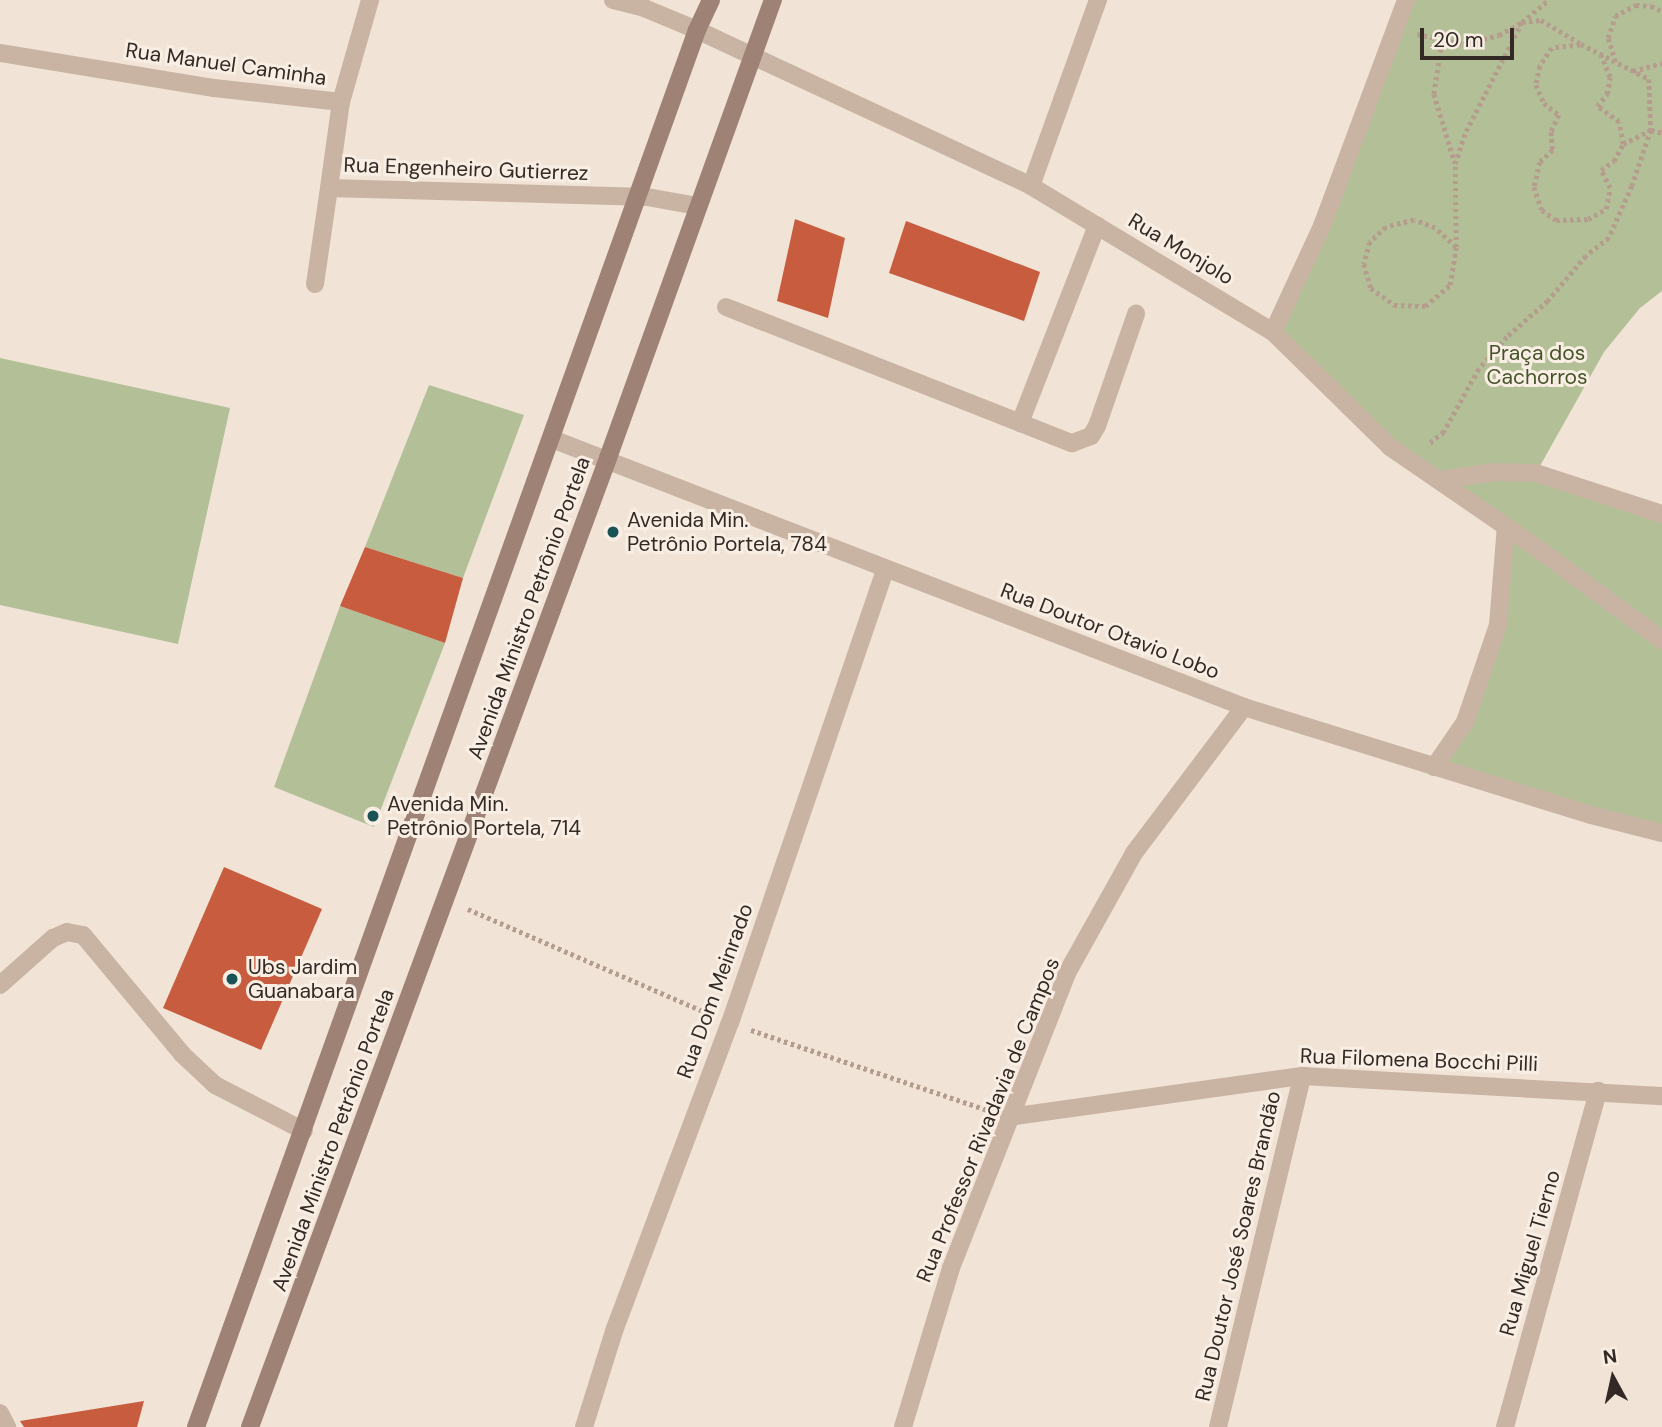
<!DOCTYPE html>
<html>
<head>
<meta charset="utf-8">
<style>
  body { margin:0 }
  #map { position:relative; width:1662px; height:1427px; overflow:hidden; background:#f1e4d7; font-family:"DM Sans",sans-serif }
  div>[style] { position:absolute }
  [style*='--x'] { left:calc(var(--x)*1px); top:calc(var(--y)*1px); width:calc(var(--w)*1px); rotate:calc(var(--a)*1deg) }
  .green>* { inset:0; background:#b3c097 }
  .building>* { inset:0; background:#c85c3e }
  .path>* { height:4.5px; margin-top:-2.25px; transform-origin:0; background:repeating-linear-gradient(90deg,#b59d8d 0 3.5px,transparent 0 7px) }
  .service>* { height:18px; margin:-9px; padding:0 9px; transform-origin:9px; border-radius:9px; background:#c9b4a3 }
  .pedestrian>* { height:18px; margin:-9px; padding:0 9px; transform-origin:9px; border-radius:9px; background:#c9b4a3 }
  .minor>* { height:18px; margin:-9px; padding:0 9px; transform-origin:9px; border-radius:9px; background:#c9b4a3 }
  .secondary>* { height:18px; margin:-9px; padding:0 9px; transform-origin:9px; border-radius:9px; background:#9d8275 }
  .dots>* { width:19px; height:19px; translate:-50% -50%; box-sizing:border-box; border:4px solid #f9eee3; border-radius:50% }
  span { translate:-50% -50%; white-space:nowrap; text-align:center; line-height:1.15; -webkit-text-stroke:6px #f9eee3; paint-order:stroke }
  .street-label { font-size:21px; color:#342a25 }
  .park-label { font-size:21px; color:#445329 }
  .poi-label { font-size:21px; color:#342a25 }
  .left { translate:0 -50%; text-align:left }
  .north { position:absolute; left:1578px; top:1343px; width:70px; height:70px; -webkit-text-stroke:5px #f9eee3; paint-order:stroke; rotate:352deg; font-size:19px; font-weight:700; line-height:28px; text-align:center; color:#342a25 }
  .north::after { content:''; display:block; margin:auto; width:24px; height:32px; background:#342a25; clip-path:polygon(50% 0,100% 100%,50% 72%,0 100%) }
  .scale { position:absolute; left:1420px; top:28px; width:94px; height:32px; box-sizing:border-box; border:4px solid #342a25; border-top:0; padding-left:9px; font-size:21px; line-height:24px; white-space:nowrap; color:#342a25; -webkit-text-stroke:5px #f9eee3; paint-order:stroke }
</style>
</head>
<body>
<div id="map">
  <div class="green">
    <div style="clip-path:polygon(1406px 0,1662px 0,1662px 291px,1640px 308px,1604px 352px,1536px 473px,1662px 514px,1662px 831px,1434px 767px,1465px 722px,1498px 625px,1505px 527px,1410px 460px,1273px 332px)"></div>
    <div style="clip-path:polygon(0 358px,230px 408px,178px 644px,0 605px)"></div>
    <div style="clip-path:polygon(429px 385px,524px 415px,463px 578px,365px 547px)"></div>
    <div style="clip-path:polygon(340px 606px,445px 643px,374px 827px,274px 787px)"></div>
  </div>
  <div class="building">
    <div style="clip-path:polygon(795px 219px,845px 238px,828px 318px,777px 301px)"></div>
    <div style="clip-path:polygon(906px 221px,1040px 272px,1024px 321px,889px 273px)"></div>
    <div style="clip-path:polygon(365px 547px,463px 578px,445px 643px,340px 606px)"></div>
    <div style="clip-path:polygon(224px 867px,322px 909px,261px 1050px,163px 1008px)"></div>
    <div style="clip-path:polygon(144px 1401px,137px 1427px,24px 1427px,20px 1421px)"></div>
  </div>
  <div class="path">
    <div style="--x:1417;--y:34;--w:47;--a:12.3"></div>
    <div style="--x:1463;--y:44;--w:37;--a:-14"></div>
    <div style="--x:1499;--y:35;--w:26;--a:-29"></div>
    <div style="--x:1522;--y:22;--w:19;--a:-6"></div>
    <div style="--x:1541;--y:20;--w:47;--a:31"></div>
    <div style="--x:1581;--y:44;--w:76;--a:27.2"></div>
    <div style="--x:1649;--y:79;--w:51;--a:87.8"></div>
    <div style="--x:1651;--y:130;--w:59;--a:108.7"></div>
    <div style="--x:1632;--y:186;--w:57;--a:113.9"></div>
    <div style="--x:1609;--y:238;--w:29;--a:142"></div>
    <div style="--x:1586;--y:256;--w:59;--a:130.2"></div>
    <div style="--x:1548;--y:301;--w:55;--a:138.7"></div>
    <div style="--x:1507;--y:337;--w:43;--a:131.2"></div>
    <div style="--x:1479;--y:369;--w:72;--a:119.1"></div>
    <div style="--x:1444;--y:432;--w:21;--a:141"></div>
    <div style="--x:1442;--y:42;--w:53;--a:98.7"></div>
    <div style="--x:1434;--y:94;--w:72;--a:73.1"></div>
    <div style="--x:1580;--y:45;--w:28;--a:174"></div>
    <div style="--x:1552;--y:48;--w:22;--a:124"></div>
    <div style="--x:1540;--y:66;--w:19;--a:102"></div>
    <div style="--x:1536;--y:85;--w:20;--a:66"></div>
    <div style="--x:1544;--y:103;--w:19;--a:39"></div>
    <div style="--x:1559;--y:115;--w:19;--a:115"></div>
    <div style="--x:1551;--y:132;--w:18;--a:84"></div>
    <div style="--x:1553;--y:150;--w:18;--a:137"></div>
    <div style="--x:1540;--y:162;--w:26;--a:103"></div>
    <div style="--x:1534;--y:187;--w:24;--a:71"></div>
    <div style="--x:1542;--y:210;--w:17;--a:36"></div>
    <div style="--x:1556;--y:220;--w:32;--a:-2"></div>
    <div style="--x:1588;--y:219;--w:21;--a:-29"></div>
    <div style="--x:1606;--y:209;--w:21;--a:-79"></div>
    <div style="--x:1610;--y:188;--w:20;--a:-117"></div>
    <div style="--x:1601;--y:170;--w:16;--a:-35"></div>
    <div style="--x:1614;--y:161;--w:19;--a:-62"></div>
    <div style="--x:1623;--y:144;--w:22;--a:-100"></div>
    <div style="--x:1619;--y:122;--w:27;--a:-144"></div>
    <div style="--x:1597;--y:106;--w:16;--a:-50"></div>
    <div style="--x:1607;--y:94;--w:17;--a:-80"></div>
    <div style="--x:1610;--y:77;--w:23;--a:-113"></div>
    <div style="--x:1615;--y:62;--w:25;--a:-106"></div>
    <div style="--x:1608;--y:38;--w:23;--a:-72"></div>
    <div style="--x:1615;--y:16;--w:24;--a:-28"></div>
    <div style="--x:1636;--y:5;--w:15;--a:4"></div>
    <div style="--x:1651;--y:6;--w:12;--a:24"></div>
    <div style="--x:1633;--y:71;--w:30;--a:-15"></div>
    <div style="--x:1623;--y:144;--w:31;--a:-27"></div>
    <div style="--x:1651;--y:130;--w:11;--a:15"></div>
    <div style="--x:1456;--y:247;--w:28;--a:-138"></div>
    <div style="--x:1435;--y:228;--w:22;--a:-159"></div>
    <div style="--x:1414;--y:220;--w:29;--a:166"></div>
    <div style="--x:1386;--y:227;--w:22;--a:137"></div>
    <div style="--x:1370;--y:242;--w:23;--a:105"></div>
    <div style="--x:1364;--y:264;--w:25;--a:74"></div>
    <div style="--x:1371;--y:288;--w:29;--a:36"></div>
    <div style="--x:1394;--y:305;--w:31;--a:2"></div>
    <div style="--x:1425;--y:306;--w:33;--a:-40"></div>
    <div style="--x:1450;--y:285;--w:38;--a:-81"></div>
    <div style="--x:1456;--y:247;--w:83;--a:-90.7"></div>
    <div style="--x:1455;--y:164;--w:35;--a:-72"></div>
    <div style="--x:1466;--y:131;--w:123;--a:-62.8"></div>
    <div style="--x:1522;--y:22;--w:34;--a:-40"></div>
    <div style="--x:468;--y:909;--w:261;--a:23.5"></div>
    <div style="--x:751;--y:1030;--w:250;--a:18.7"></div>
  </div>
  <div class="service">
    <div style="--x:726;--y:307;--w:372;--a:21.5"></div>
    <div style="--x:1072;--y:443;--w:20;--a:-20"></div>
    <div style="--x:1091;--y:436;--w:12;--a:-59"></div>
    <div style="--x:1097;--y:426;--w:119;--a:-70.8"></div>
    <div style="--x:1020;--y:423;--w:212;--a:-68.7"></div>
  </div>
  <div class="pedestrian">
    <div style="--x:329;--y:188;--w:87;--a:-82.1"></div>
  </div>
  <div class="minor">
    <div style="--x:613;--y:0;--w:32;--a:14"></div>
    <div style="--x:644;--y:8;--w:57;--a:22.5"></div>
    <div style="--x:697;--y:30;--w:369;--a:25"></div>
    <div style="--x:1031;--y:186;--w:283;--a:31.1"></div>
    <div style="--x:1273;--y:332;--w:164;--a:44.5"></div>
    <div style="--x:1390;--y:447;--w:175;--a:34.5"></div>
    <div style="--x:1534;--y:546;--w:159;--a:36.3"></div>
    <div style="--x:0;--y:53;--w:217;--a:9.3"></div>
    <div style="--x:214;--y:88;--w:128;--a:6.3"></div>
    <div style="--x:341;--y:102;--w:106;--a:-74.1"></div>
    <div style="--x:1031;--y:186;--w:198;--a:-70.2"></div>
    <div style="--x:315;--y:284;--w:97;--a:-81.7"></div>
    <div style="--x:329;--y:188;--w:318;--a:1.6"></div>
    <div style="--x:647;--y:197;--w:52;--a:10"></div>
    <div style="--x:1273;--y:332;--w:117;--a:-65.2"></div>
    <div style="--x:1322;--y:226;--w:241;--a:-69.6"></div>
    <div style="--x:552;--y:439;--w:742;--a:21.17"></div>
    <div style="--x:1244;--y:707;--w:363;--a:17.3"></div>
    <div style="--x:1591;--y:815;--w:73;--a:14.2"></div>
    <div style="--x:1439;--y:480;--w:57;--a:-8.1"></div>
    <div style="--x:1495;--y:472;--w:41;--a:1.4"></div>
    <div style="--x:1536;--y:473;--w:133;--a:18"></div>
    <div style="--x:1434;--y:767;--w:55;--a:-55.4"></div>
    <div style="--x:1465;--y:722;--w:102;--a:-71.2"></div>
    <div style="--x:1498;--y:625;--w:99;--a:-85.4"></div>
    <div style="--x:0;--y:985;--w:71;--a:-41.6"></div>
    <div style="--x:53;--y:938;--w:15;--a:-23"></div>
    <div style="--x:67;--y:932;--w:16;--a:11"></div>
    <div style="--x:83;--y:935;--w:155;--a:50.2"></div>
    <div style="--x:182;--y:1054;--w:45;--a:43.2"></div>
    <div style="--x:215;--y:1085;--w:100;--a:27.3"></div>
    <div style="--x:1009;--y:1117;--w:296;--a:-8"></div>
    <div style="--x:1302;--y:1076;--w:361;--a:3.2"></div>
    <div style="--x:0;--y:1413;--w:16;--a:63"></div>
    <div style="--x:584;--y:1427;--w:101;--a:-72.6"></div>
    <div style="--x:614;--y:1331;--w:329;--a:-69.4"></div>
    <div style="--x:730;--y:1023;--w:480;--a:-71.1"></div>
    <div style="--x:903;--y:1427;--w:166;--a:-73.2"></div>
    <div style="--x:951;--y:1268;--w:317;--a:-68.5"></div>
    <div style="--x:1067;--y:973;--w:137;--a:-60.8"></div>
    <div style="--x:1134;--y:853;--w:183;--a:-53"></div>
    <div style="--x:1218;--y:1427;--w:361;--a:-76.5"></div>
    <div style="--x:1505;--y:1427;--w:349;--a:-74.5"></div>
  </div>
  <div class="secondary">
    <div style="--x:196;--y:1427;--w:1484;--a:-70.27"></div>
    <div style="--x:697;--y:30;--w:33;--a:-65"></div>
    <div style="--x:250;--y:1427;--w:1033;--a:-69.72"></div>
    <div style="--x:608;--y:458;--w:487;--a:-70.2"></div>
  </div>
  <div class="dots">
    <div style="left:613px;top:532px;background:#1a5356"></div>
    <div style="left:373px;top:816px;background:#1a5356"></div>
    <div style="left:232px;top:979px;background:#1a5356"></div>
  </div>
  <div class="street-label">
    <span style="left:226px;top:64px;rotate:8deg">Rua Manuel Caminha</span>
    <span style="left:466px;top:169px;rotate:2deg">Rua Engenheiro Gutierrez</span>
    <span style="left:1181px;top:249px;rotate:31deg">Rua Monjolo</span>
    <span style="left:529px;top:608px;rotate:-70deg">Avenida Ministro Petrônio Portela</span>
    <span style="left:1110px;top:631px;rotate:21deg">Rua Doutor Otavio Lobo</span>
    <span style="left:715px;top:991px;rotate:-70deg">Rua Dom Meinrado</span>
    <span style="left:1419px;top:1060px;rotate:2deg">Rua Filomena Bocchi Pilli</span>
    <span style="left:988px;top:1120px;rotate:-68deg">Rua Professor Rivadavia de Campos</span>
    <span style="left:333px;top:1140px;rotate:-70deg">Avenida Ministro Petrônio Portela</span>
    <span style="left:1238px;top:1246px;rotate:-77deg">Rua Doutor José Soares Brandão</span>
    <span style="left:1530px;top:1253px;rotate:-74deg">Rua Miguel Tierno</span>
  </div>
  <div class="park-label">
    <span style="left:1537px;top:365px">Praça dos<br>Cachorros</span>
  </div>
  <div class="poi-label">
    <span class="left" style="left:627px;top:532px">Avenida Min.<br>Petrônio Portela, 784</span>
    <span class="left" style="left:387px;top:816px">Avenida Min.<br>Petrônio Portela, 714</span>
    <span class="left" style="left:248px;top:979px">Ubs Jardim<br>Guanabara</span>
  </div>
  <div class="north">N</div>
  <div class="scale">20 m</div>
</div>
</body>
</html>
